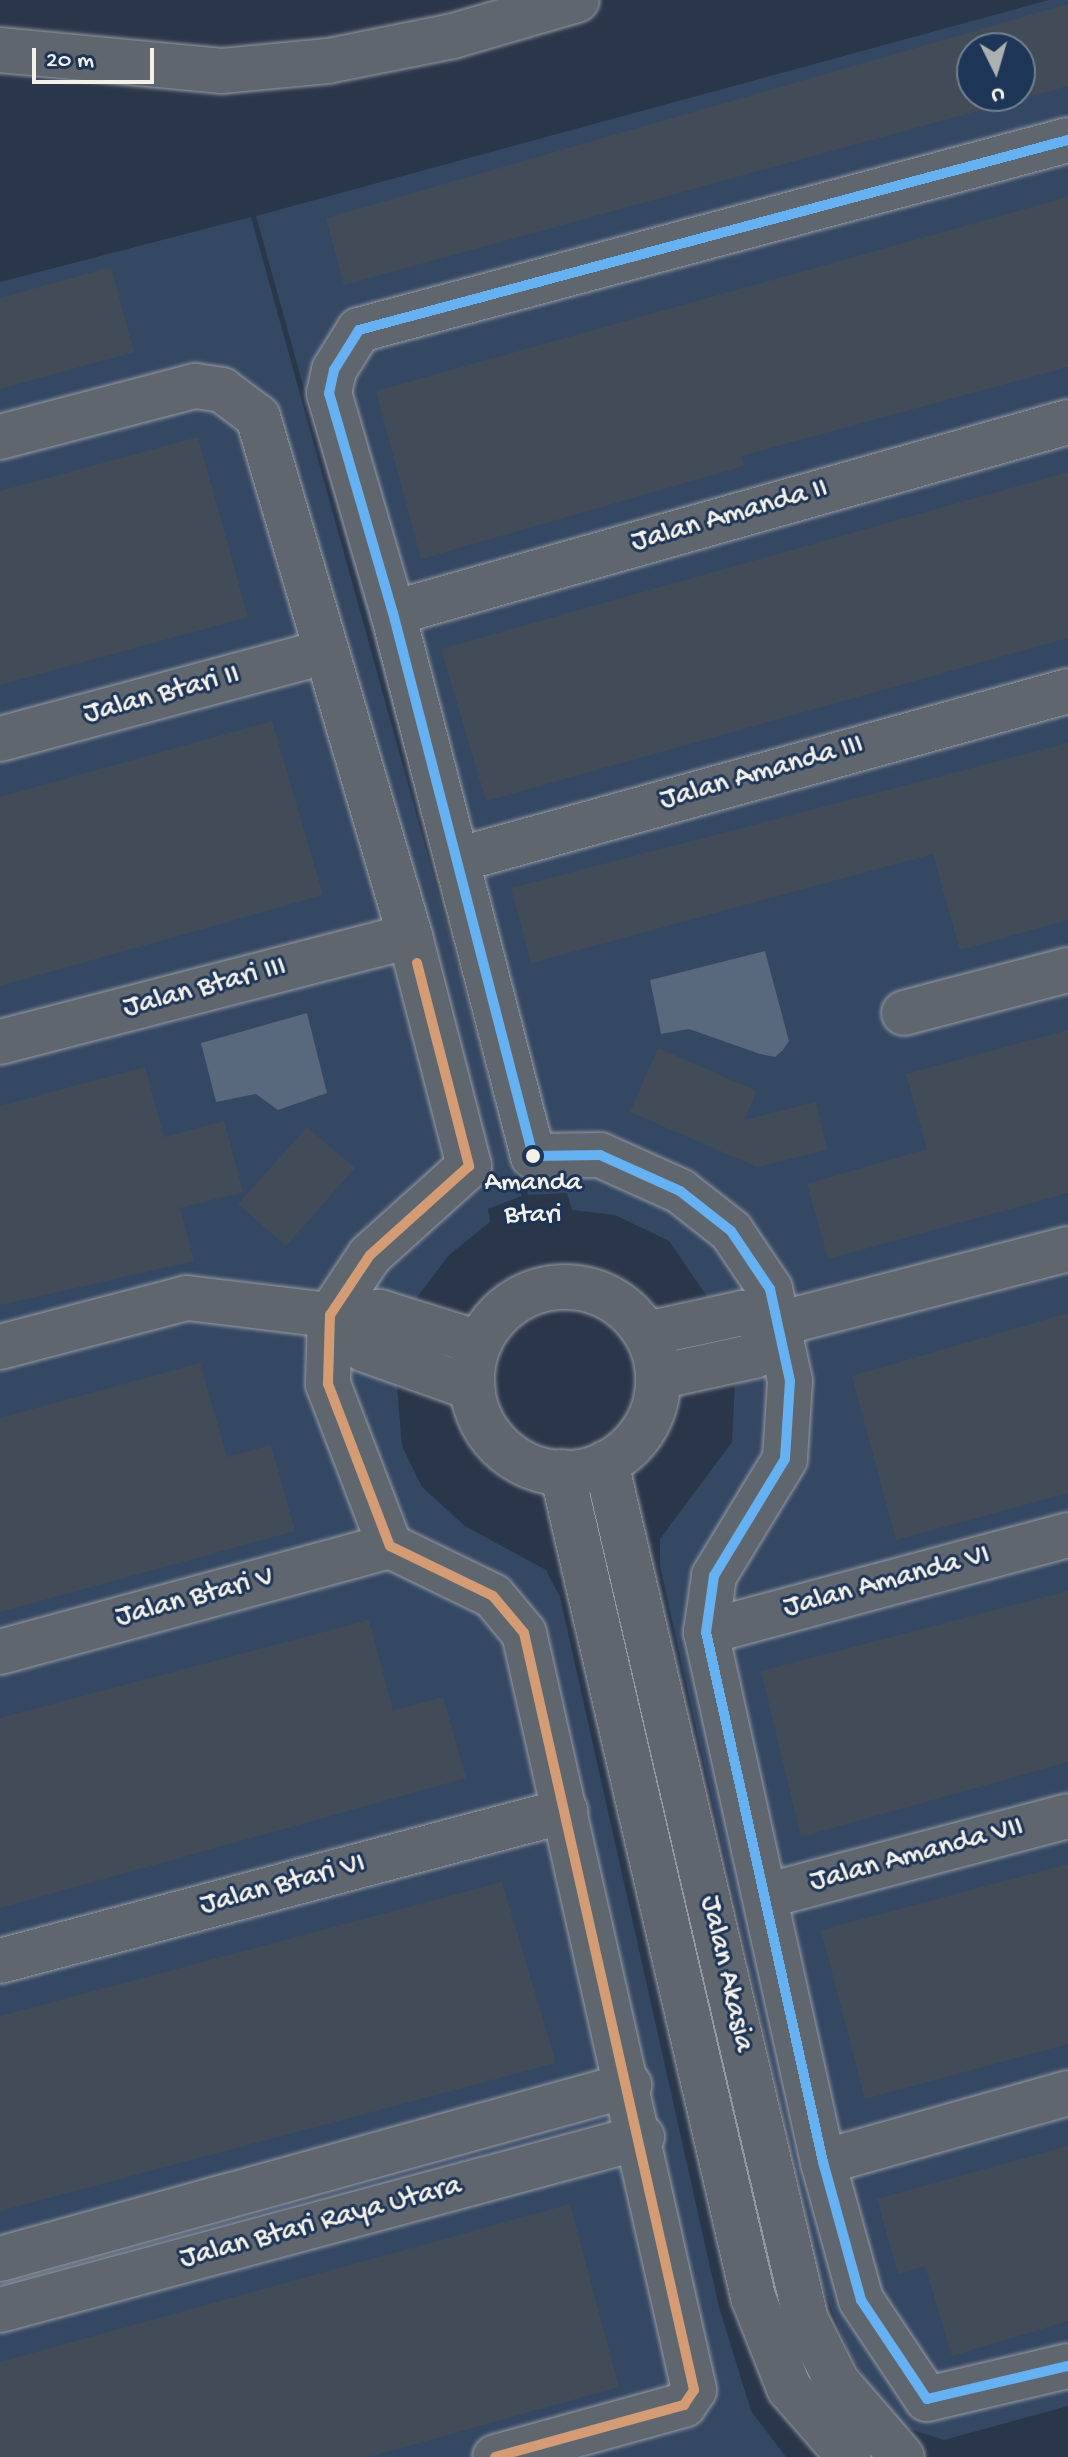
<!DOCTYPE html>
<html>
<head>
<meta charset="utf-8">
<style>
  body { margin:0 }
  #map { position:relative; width:1068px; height:2457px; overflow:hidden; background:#2a374a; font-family:"Gochi Hand",sans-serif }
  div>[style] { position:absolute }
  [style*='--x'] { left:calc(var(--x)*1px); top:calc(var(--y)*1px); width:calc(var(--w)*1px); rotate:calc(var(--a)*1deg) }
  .green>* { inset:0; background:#344763 }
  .water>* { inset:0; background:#59687d }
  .building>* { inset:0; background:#424c59 }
  .roads { filter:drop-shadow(0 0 2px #979ca3) drop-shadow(0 0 2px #979ca3) }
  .minor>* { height:44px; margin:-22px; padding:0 22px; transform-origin:22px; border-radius:22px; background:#60666e }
  .tertiary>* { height:44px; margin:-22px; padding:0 22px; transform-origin:22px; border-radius:22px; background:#60666e }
  .tertiary>.ring { margin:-22px; padding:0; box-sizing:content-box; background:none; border:44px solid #60666e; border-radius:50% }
  .bus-1>* { height:10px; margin:-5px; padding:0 5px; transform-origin:5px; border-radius:5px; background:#66b1f2 }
  .bus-2>* { height:10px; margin:-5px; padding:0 5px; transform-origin:5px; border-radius:5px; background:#d39c74 }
  .dots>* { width:22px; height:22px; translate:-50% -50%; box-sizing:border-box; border:4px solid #1d3557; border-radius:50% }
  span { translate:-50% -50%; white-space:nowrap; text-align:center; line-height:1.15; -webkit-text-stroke:6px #1d3557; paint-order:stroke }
  .bus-label { font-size:28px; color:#f4f1e8 }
  .street-label { font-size:30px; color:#f4f1e8 }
  .north { position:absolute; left:956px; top:32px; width:80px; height:80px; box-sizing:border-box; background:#1d3557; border:2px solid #738091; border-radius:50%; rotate:175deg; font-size:22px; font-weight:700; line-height:32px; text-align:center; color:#f4f1e8 }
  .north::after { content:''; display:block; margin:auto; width:28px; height:36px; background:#adb0b1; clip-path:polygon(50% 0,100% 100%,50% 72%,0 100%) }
  .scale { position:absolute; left:32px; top:48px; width:122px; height:36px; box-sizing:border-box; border:4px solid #f4f1e8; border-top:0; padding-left:10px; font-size:24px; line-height:28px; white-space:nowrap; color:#f4f1e8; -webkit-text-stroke:6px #1d3557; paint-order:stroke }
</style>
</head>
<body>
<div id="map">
  <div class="green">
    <div style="clip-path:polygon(evenodd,1049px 0,1068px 0,1068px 2406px,944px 2440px,900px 2426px,878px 2401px,848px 2351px,818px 2275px,660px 1566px,660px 1539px,732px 1442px,736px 1359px,721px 1317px,669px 1241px,615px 1215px,572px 1210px,567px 1193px,528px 1195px,256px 216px,1049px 0,972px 48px,1020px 48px,1020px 96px,972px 96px,972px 48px)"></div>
    <div style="clip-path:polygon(251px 217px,522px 1196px,488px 1209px,490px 1222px,449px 1255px,418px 1296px,395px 1361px,402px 1446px,422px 1487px,465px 1526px,546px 1570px,560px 1597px,719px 2307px,751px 2411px,786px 2457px,0 2457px,0 282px)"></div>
  </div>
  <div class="water">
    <div style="clip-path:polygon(765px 951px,789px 1041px,783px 1050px,775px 1057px,760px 1054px,689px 1029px,661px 1034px,650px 980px)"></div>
    <div style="clip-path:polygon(307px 1013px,327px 1093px,278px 1110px,256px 1094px,216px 1102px,201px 1043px)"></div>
  </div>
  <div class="building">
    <div style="clip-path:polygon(evenodd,1068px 4px,1068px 86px,344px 285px,326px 218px,1068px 4px,972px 48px,1020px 48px,1020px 96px,972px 96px,972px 48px)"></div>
    <div style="clip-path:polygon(1068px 197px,1068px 367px,741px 456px,744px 466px,421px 559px,376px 391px)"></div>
    <div style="clip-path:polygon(111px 267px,134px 352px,0 389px,0 298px)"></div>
    <div style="clip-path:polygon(198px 437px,248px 617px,0 685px,0 491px)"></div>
    <div style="clip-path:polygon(1068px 472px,1068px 638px,486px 801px,441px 649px)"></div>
    <div style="clip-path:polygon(272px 721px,323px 895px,0 986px,0 797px)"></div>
    <div style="clip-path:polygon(1068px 743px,1068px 920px,960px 950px,933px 854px,531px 963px,511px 888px)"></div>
    <div style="clip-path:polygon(1068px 1030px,1068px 1193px,828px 1259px,807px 1184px,927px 1149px,906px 1074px)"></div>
    <div style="clip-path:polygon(658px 1048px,757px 1091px,744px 1120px,816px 1102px,827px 1150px,757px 1167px,630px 1112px)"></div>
    <div style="clip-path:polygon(145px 1067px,164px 1137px,224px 1121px,243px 1192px,180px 1208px,194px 1261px,0 1305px,0 1106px)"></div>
    <div style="clip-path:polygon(307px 1127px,355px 1168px,286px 1246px,238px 1204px)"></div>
    <div style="clip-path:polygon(1068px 1313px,1068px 1493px,896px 1540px,852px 1376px)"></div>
    <div style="clip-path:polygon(200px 1363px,227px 1457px,271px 1445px,295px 1531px,0 1612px,0 1418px)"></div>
    <div style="clip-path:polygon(1068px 1591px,1068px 1762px,801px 1837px,761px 1671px)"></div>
    <div style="clip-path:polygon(369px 1620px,393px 1711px,443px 1697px,466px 1778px,0 1908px,0 1718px)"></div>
    <div style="clip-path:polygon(1068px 1864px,1068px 2044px,865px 2099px,821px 1930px)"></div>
    <div style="clip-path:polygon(502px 1882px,556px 2063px,0 2211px,0 2016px)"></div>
    <div style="clip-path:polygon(1068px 2146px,1068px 2321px,952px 2356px,925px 2266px,898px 2274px,877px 2199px)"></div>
    <div style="clip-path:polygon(570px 2204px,619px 2387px,369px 2457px,0 2457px,0 2362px)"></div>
  </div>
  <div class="roads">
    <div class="minor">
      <div style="--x:0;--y:50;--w:223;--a:5.4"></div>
      <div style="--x:222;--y:71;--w:106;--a:-5.4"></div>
      <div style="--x:328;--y:61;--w:127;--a:-11.3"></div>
      <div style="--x:453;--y:36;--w:129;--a:-16.2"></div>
      <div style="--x:1068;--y:140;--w:734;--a:165"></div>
      <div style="--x:359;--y:330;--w:47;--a:122"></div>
      <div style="--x:334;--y:370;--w:24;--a:102"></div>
      <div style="--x:329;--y:393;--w:229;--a:73.8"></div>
      <div style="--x:393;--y:613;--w:561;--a:75.54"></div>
      <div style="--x:533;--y:1156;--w:67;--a:-0.9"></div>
      <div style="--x:600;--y:1155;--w:88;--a:24.2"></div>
      <div style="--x:680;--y:1191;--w:65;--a:38.1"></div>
      <div style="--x:731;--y:1231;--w:70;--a:56.1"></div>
      <div style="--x:770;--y:1289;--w:94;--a:77.7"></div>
      <div style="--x:790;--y:1381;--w:78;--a:93.7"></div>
      <div style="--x:785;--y:1459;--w:137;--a:121.3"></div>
      <div style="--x:714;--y:1576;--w:57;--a:98.1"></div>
      <div style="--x:706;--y:1632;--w:543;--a:77.55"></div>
      <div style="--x:823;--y:2162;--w:143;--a:74.6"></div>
      <div style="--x:861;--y:2300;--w:119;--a:56.3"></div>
      <div style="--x:927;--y:2399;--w:145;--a:-13.2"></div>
      <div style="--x:0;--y:437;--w:202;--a:-14.7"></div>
      <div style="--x:195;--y:386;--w:27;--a:8"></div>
      <div style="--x:222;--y:390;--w:45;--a:36.9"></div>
      <div style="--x:258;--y:417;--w:541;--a:73.68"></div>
      <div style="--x:410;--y:936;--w:237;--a:75.6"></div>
      <div style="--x:469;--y:1166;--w:133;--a:138"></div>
      <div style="--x:370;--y:1255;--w:72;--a:123.7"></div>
      <div style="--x:330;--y:1315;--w:69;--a:91.7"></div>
      <div style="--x:328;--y:1384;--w:173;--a:69.1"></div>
      <div style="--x:390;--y:1546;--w:114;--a:25.9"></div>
      <div style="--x:493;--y:1596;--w:48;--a:50"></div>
      <div style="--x:524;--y:1633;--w:776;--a:77.34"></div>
      <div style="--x:694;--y:2390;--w:18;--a:124"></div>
      <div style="--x:684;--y:2405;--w:196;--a:164.6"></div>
      <div style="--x:393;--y:613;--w:702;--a:-15.8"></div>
      <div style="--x:0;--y:739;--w:335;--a:-15"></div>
      <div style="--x:457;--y:860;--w:634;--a:-15.46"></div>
      <div style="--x:904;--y:1013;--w:170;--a:-14.7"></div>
      <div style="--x:0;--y:1042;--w:423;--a:-14.5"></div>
      <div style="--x:330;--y:1315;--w:49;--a:45"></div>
      <div style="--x:365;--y:1350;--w:114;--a:19.6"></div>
      <div style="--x:778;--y:1324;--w:300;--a:-14.5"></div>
      <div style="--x:646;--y:1334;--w:99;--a:-12.2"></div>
      <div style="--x:743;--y:1313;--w:37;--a:17"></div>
      <div style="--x:0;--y:1347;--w:193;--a:-14.7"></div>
      <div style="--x:187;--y:1298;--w:144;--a:6.8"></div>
      <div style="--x:330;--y:1315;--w:50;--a:-3.4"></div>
      <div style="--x:380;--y:1312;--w:104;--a:17.4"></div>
      <div style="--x:658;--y:1377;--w:98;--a:-12.3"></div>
      <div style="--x:754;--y:1356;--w:40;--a:-53"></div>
      <div style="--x:706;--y:1632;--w:375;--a:-15"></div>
      <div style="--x:0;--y:1652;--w:404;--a:-15.2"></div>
      <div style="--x:765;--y:1896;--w:313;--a:-14.8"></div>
      <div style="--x:0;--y:1961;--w:585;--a:-14.87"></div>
      <div style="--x:823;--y:2162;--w:255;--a:-15.7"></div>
      <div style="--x:0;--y:2259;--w:653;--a:-15.46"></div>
      <div style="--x:0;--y:2310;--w:665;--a:-15.08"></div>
    </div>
    <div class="tertiary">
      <div class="ring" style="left:472px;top:1287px;width:142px;height:142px"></div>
      <div style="--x:606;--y:1463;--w:880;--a:76.86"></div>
      <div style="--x:806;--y:2320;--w:69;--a:63.4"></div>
      <div style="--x:837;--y:2382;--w:99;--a:49.1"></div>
      <div style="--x:562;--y:1472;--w:847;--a:76.96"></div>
      <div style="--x:753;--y:2297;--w:98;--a:68.4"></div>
      <div style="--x:789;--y:2388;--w:91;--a:49"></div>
    </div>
  </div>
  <div class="bus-1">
    <div style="--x:1068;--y:140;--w:734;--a:165"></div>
    <div style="--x:359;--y:330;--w:47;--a:122"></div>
    <div style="--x:334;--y:370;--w:24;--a:102"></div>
    <div style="--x:329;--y:393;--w:229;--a:73.8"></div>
    <div style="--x:393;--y:613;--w:561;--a:75.54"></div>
    <div style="--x:533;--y:1156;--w:67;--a:-0.9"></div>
    <div style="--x:600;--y:1155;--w:88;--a:24.2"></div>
    <div style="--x:680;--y:1191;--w:65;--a:38.1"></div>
    <div style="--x:731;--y:1231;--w:70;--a:56.1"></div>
    <div style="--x:770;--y:1289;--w:94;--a:77.7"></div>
    <div style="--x:790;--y:1381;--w:78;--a:93.7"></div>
    <div style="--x:785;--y:1459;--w:137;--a:121.3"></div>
    <div style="--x:714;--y:1576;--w:57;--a:98.1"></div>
    <div style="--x:706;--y:1632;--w:543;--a:77.55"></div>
    <div style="--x:823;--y:2162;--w:143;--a:74.6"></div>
    <div style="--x:861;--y:2300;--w:119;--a:56.3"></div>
    <div style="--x:927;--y:2399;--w:145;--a:-13.2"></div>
  </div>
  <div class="bus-2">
    <div style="--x:417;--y:963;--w:210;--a:75.6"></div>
    <div style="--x:469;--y:1166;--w:133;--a:138"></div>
    <div style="--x:370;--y:1255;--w:72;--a:123.7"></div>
    <div style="--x:330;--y:1315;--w:69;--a:91.7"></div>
    <div style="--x:328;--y:1384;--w:173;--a:69.1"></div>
    <div style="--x:390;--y:1546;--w:114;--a:25.9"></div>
    <div style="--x:493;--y:1596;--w:48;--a:50"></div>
    <div style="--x:524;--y:1633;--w:776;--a:77.34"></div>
    <div style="--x:694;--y:2390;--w:18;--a:124"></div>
    <div style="--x:684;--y:2405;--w:196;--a:164.6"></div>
  </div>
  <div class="dots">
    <div style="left:533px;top:1156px;background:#f4f1e8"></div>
  </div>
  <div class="bus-label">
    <span style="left:533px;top:1200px">Amanda<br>Btari</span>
  </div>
  <div class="street-label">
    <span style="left:730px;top:517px;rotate:-16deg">Jalan Amanda II</span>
    <span style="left:162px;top:696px;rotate:-15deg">Jalan Btari II</span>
    <span style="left:762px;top:774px;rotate:-16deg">Jalan Amanda III</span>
    <span style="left:205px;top:989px;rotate:-15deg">Jalan Btari III</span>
    <span style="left:887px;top:1583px;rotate:-15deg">Jalan Amanda VI</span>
    <span style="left:195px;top:1599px;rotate:-15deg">Jalan Btari V</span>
    <span style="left:917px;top:1856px;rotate:-15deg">Jalan Amanda VII</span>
    <span style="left:283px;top:1886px;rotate:-15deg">Jalan Btari VI</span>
    <span style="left:725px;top:1974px;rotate:77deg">Jalan Akasia</span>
    <span style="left:321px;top:2224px;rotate:-15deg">Jalan Btari Raya Utara</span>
  </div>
  <div class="north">U</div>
  <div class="scale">20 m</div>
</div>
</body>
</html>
